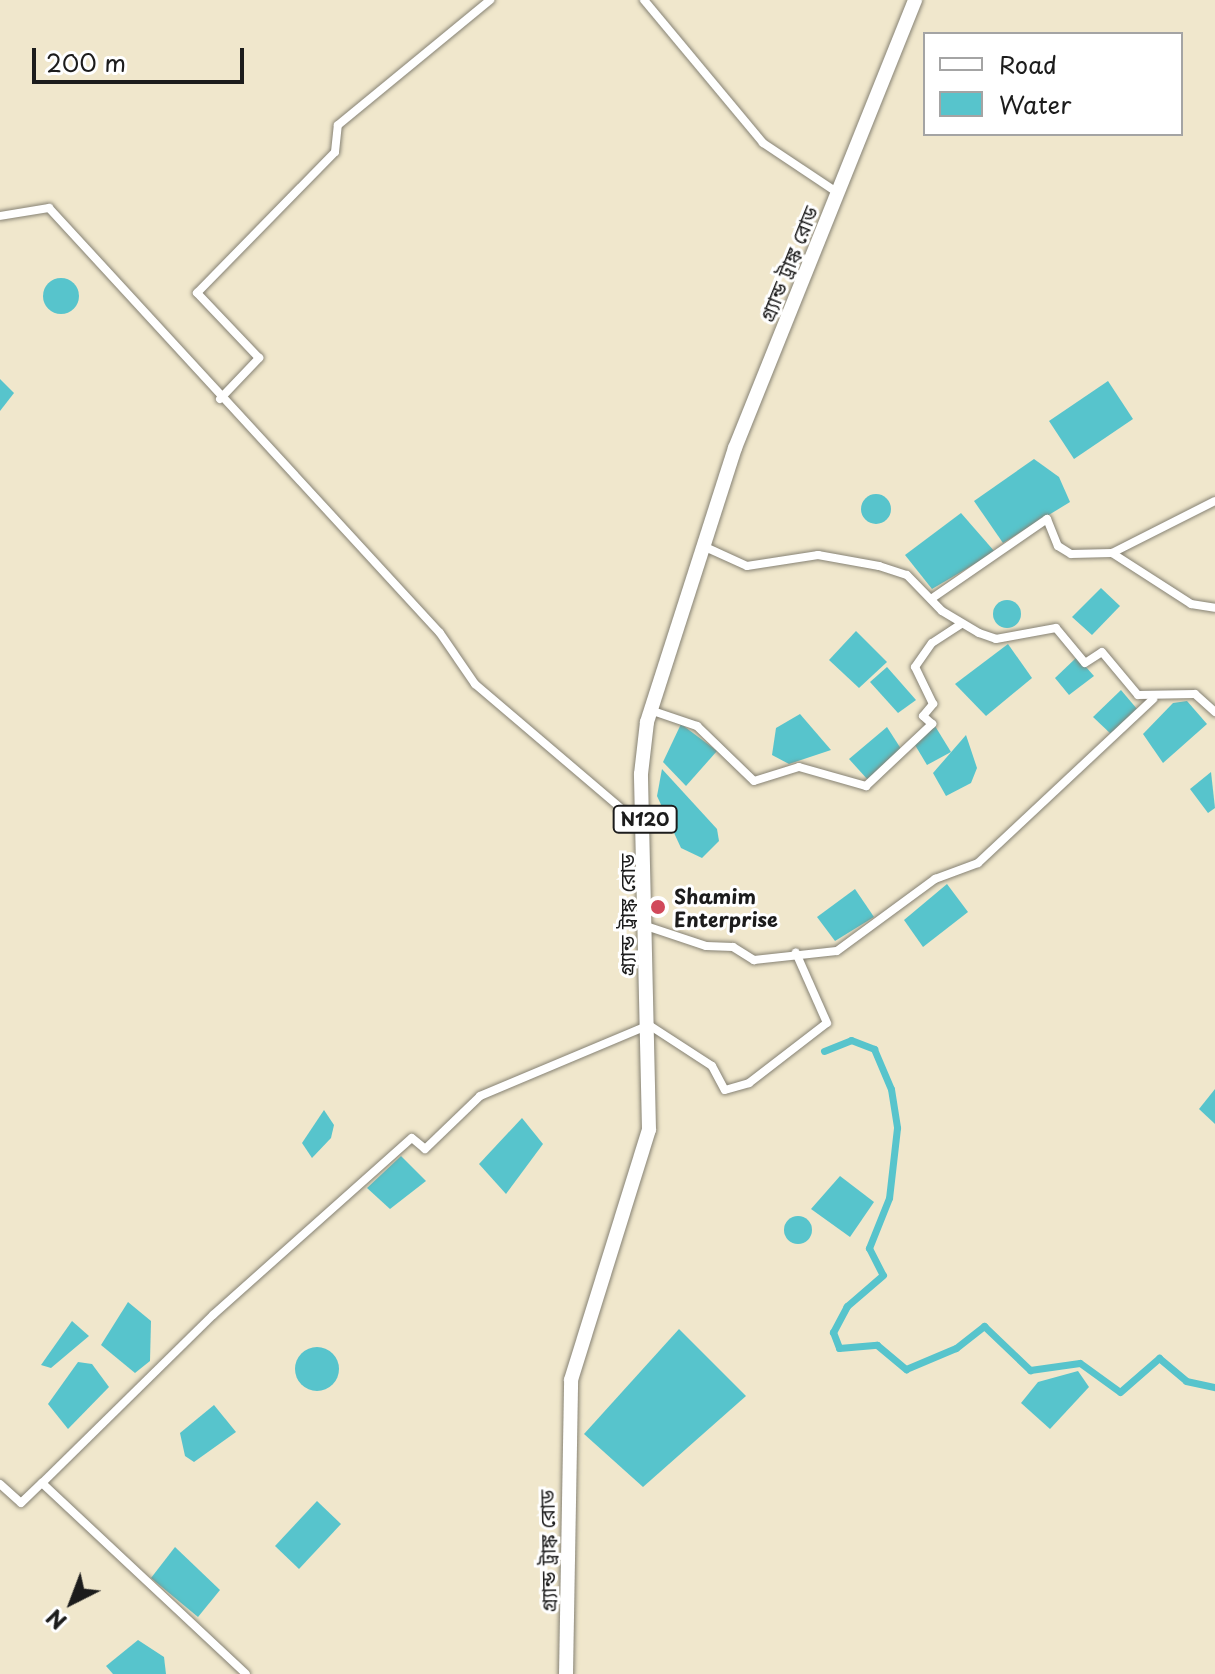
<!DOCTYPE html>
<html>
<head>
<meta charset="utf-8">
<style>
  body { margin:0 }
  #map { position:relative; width:1215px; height:1674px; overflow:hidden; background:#f0e7cc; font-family:"Playpen Sans","Noto Sans Bengali",sans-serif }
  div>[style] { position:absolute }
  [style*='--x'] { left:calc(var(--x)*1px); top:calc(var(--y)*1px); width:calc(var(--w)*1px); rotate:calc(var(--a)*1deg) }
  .water>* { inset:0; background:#57c4cc }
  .round { border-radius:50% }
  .canal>* { height:7px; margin:-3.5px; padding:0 3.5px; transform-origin:3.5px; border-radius:3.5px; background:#57c4cc }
  .roads { filter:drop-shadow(0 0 2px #868274) drop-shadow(0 0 2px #868274) }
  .minor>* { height:8px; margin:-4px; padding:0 4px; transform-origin:4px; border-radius:4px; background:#fff }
  .trunk>* { height:14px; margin:-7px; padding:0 7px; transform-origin:7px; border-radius:7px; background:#fff }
  .dots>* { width:22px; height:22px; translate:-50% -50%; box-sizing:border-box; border:4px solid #fff; border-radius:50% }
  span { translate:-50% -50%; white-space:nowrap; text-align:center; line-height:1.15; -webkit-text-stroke:6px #fff; paint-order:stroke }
  .shield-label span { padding:2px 6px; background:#fff; border:2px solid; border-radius:6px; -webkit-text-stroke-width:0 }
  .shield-label { font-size:18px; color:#1c1c1c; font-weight:700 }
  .street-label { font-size:20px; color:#1c1c1c }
  .poi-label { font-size:20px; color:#1c1c1c; font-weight:700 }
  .left { translate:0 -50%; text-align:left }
  .legend { position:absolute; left:923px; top:32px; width:260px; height:104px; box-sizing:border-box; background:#fff; border:2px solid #a4a4a4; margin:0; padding:10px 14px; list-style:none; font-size:24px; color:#1c1c1c }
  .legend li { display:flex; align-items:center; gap:16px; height:40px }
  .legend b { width:40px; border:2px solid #a4a4a4 }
  .north { position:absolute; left:32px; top:1562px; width:80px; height:80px; -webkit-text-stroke:6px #fff; paint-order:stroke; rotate:222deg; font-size:22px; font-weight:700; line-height:32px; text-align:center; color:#1c1c1c }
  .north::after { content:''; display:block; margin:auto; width:28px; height:36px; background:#1c1c1c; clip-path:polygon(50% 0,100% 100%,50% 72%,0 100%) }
  .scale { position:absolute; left:32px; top:48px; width:212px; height:36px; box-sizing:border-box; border:4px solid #1c1c1c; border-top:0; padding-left:10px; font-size:24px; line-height:28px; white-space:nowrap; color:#1c1c1c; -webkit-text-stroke:6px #fff; paint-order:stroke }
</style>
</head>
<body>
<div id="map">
  <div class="water">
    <div class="round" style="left:43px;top:278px;width:36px;height:36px"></div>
    <div style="clip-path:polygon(0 379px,14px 393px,0 411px)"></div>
    <div style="clip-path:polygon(1108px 381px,1133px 419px,1074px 459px,1049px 421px)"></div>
    <div style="clip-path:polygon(1034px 459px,1059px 477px,1070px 502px,1003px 543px,974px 501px)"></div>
    <div class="round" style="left:861px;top:494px;width:30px;height:30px"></div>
    <div style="clip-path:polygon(961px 513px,995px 552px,932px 589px,905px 555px)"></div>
    <div style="clip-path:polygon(1101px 588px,1120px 606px,1092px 635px,1072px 617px)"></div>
    <div class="round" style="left:993px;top:600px;width:28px;height:28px"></div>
    <div style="clip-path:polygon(856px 631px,887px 662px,859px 688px,829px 660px)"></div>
    <div style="clip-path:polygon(1008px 644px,1032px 678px,986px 716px,955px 684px)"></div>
    <div style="clip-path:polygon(1077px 657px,1094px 676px,1069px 695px,1055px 678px)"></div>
    <div style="clip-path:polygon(887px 667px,916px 700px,898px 713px,870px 682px)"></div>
    <div style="clip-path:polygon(1121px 690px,1137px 709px,1112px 735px,1093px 717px)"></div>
    <div style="clip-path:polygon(1187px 701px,1207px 724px,1163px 763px,1143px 734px,1173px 703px)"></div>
    <div style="clip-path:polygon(800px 714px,831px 750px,789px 764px,772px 755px,776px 728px)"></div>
    <div style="clip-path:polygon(681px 724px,717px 751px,686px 786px,663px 762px)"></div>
    <div style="clip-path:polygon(935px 726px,951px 752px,927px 765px,915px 745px)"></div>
    <div style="clip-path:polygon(887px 727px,903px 752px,868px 780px,849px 759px)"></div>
    <div style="clip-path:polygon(966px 735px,977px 768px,971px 783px,946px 796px,933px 773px)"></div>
    <div style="clip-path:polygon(662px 769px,717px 829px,719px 841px,702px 858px,681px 848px,657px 796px)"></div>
    <div style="clip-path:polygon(1211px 772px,1215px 808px,1208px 813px,1190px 789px)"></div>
    <div style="clip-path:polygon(947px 884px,968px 912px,923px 947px,904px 920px)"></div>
    <div style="clip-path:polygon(855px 889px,874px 917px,835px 941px,817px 917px)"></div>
    <div style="clip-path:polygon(1215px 1089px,1215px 1124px,1199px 1109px)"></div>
    <div style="clip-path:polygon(324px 1110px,334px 1125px,331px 1138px,312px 1158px,302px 1143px)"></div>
    <div style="clip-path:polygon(522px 1118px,543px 1144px,506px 1194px,479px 1164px)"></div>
    <div style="clip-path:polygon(401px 1156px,426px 1181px,390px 1209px,367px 1188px)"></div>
    <div style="clip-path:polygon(840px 1176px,874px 1202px,850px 1237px,811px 1209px)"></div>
    <div class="round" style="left:784px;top:1216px;width:28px;height:28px"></div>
    <div style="clip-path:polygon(128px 1302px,151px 1321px,150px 1361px,135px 1373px,101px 1345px)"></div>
    <div style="clip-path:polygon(72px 1321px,89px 1336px,51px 1368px,41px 1365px)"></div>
    <div style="clip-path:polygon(679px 1329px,746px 1396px,643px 1487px,584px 1434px)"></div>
    <div class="round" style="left:295px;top:1347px;width:44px;height:44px"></div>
    <div style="clip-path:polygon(78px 1362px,92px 1364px,109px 1387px,68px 1429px,48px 1404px)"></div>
    <div style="clip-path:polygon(1078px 1371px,1089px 1387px,1050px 1429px,1021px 1403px,1038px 1382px)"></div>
    <div style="clip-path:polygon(214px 1405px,236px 1432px,194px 1462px,185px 1456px,180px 1433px)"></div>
    <div style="clip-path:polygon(317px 1501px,341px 1524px,299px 1569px,275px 1546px)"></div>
    <div style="clip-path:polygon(175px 1547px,220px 1590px,198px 1617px,151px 1578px)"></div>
    <div style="clip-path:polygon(138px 1640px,164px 1657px,166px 1674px,113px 1674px,106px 1666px)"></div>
  </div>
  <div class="canal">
    <div style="--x:824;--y:1051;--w:29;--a:-22"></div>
    <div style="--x:851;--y:1040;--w:25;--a:21"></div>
    <div style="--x:874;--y:1049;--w:43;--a:67"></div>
    <div style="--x:891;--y:1089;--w:39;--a:81"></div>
    <div style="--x:897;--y:1128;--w:70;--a:96.5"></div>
    <div style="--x:889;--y:1198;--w:54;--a:111.8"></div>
    <div style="--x:869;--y:1248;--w:30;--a:63"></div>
    <div style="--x:883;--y:1275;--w:48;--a:139.3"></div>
    <div style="--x:847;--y:1306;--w:30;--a:118"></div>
    <div style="--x:833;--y:1332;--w:17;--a:69"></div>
    <div style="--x:839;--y:1348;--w:38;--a:-5"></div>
    <div style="--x:877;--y:1345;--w:38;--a:40"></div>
    <div style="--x:906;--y:1369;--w:54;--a:-22.8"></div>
    <div style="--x:956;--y:1348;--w:36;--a:-38"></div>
    <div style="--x:984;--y:1326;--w:64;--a:43.7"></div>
    <div style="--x:1030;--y:1370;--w:50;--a:-8"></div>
    <div style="--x:1080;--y:1363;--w:49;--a:35.9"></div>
    <div style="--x:1120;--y:1392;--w:52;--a:-41.1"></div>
    <div style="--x:1159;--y:1358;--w:35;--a:40"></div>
    <div style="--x:1186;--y:1381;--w:30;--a:12"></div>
  </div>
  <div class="roads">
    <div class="minor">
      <div style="--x:644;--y:0;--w:186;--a:50.2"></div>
      <div style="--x:763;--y:143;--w:90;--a:33.7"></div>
      <div style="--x:0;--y:216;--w:50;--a:-9.3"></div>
      <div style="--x:49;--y:208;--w:577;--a:47.39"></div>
      <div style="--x:440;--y:633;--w:62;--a:55.5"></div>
      <div style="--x:475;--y:684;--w:219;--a:40.4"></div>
      <div style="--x:220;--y:399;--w:57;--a:-46.4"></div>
      <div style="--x:259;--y:358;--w:90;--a:-133.6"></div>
      <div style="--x:197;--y:293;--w:197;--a:-45.6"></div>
      <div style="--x:335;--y:152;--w:27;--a:-84"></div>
      <div style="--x:338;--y:125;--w:197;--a:-39.4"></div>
      <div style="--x:703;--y:546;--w:48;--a:24.4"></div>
      <div style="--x:747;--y:566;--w:72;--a:-8.8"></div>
      <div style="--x:818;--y:555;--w:62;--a:10.2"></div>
      <div style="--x:879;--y:566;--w:29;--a:18"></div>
      <div style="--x:907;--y:575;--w:50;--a:45.8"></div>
      <div style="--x:942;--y:611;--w:43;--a:30.7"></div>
      <div style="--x:979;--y:633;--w:18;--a:19"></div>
      <div style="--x:996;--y:639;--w:61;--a:-10.4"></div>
      <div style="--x:1056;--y:628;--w:45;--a:50.4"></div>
      <div style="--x:1085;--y:663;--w:20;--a:-33"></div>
      <div style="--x:1102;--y:652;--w:56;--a:50.1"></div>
      <div style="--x:1138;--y:695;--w:57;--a:-1"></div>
      <div style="--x:1195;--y:694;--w:27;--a:42"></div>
      <div style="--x:1112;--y:553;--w:115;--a:-26.8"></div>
      <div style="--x:931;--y:599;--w:141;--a:-34.6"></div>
      <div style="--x:1047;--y:519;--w:29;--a:68"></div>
      <div style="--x:1058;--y:546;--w:15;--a:32"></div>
      <div style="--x:1071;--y:554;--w:41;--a:-1.4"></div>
      <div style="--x:1112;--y:553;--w:94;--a:32.8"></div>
      <div style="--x:1191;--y:604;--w:24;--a:9"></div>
      <div style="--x:650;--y:710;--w:50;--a:18.8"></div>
      <div style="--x:697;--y:726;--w:79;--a:44"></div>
      <div style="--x:754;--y:781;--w:47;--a:-17.3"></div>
      <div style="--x:799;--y:767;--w:70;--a:15.8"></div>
      <div style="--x:866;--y:786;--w:91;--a:-43.2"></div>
      <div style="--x:932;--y:724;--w:12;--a:-138"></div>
      <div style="--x:923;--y:716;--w:16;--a:-50"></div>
      <div style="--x:933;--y:704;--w:41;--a:-115.9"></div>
      <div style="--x:915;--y:667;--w:29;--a:-55"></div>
      <div style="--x:932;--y:643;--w:35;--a:-33"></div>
      <div style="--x:643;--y:925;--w:66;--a:18.4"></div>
      <div style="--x:706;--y:946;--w:27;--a:2"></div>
      <div style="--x:733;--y:947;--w:25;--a:32"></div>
      <div style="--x:754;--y:960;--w:83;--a:-6.2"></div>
      <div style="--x:837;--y:951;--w:122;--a:-36.3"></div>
      <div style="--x:935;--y:879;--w:46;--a:-20.4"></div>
      <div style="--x:978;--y:863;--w:240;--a:-43.1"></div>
      <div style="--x:42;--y:1483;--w:240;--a:-44.5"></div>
      <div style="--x:213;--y:1315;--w:266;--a:-41.7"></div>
      <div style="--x:412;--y:1138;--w:17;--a:40"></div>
      <div style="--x:425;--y:1149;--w:76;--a:-43.9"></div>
      <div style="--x:480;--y:1096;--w:183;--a:-22.8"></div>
      <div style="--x:649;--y:1025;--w:75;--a:33.1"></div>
      <div style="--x:712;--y:1066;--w:27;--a:62"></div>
      <div style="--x:725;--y:1090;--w:25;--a:-16"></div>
      <div style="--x:749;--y:1083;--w:98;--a:-37.6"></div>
      <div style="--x:827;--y:1023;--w:77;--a:-113.9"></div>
      <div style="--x:0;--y:1484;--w:28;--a:42"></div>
      <div style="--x:21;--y:1503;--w:29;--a:-44"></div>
      <div style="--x:42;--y:1483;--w:279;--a:43.1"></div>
    </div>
    <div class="trunk">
      <div style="--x:566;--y:1674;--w:294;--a:-89"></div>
      <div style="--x:571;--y:1380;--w:262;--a:-72.7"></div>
      <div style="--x:649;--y:1130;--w:356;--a:-91.3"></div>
      <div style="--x:641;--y:774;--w:52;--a:-83.4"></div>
      <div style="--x:647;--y:722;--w:288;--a:-72.2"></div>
      <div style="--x:735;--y:448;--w:483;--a:-68.1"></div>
    </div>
  </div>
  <div class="dots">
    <div style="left:658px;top:907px;background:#d1495b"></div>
  </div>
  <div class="shield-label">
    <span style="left:645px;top:819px">N120</span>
  </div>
  <div class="street-label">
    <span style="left:789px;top:264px;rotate:-68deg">গ্র্যান্ড ট্রাঙ্ক রোড</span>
    <span style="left:627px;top:915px;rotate:-90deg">গ্র্যান্ড ট্রাঙ্ক রোড</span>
    <span style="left:548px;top:1551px;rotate:-91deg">গ্র্যান্ড ট্রাঙ্ক রোড</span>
  </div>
  <div class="poi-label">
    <span class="left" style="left:674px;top:908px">Shamim<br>Enterprise</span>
  </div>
  <ul class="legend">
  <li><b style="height:10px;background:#fff"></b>Road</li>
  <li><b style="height:22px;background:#57c4cc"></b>Water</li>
  </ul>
  <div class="north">N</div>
  <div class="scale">200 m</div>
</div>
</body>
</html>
